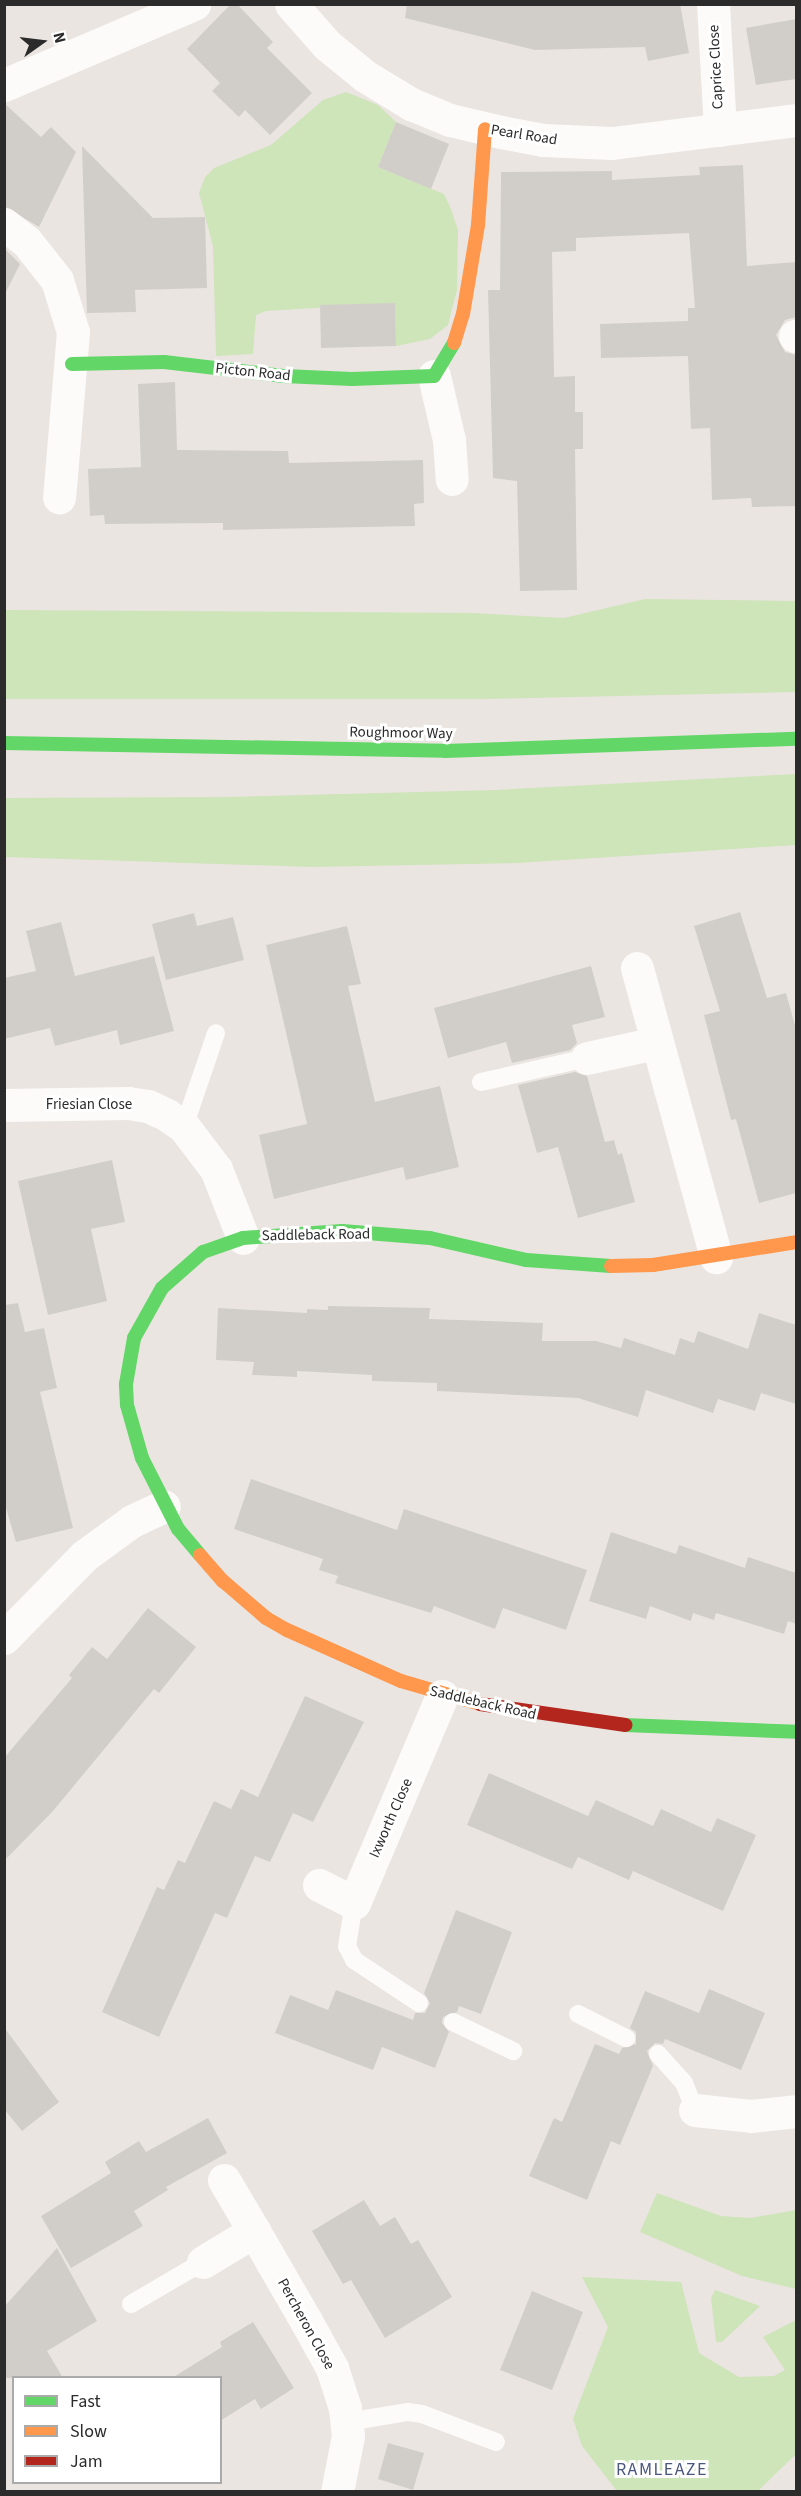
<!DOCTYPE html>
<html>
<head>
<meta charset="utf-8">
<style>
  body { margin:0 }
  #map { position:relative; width:801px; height:2496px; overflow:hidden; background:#eae5e0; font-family:"Source Sans 3",sans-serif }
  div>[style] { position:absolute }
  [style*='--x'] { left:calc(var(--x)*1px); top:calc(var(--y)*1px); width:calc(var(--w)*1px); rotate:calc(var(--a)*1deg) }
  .green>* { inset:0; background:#cee4b9 }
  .building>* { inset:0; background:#d1ceca }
  .lane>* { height:18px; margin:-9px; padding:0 9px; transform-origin:9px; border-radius:9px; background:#fcfbfa }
  .street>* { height:33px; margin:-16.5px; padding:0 16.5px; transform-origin:16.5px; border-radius:16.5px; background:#fcfbfa }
  .fast>* { height:14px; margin:-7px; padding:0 7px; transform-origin:7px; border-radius:7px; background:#63d668 }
  .slow>* { height:14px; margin:-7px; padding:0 7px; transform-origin:7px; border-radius:7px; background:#ff974d }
  .jam>* { height:14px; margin:-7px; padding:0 7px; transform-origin:7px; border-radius:7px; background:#b3261e }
  span { translate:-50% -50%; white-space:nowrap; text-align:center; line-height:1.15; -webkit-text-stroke:6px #fff; paint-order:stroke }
  .street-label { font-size:15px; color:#2b2b2b }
  .quarter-label { font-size:18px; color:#4b577d; letter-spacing:1.5px }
  .frame { position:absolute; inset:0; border:6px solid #2b2b2b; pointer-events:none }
  .legend { position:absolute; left:12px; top:2376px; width:210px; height:108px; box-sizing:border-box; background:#fff; border:2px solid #aaa; margin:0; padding:8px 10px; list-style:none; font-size:18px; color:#2b2b2b }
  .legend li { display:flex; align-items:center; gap:12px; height:30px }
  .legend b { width:30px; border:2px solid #aaa }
  .north { position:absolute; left:12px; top:12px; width:60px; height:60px; -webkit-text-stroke:4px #fff; paint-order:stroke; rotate:76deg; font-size:16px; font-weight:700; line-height:24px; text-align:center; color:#2b2b2b }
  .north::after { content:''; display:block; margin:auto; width:21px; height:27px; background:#2b2b2b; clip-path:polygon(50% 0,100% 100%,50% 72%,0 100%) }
</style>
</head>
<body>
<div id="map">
  <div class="green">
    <div style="clip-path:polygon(346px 92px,378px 105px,396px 122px,378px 167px,444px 194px,451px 209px,458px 230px,457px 290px,448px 325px,430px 339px,396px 346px,395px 303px,266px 311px,256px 315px,253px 354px,216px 356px,213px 246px,199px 193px,205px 177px,214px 168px,271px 145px,323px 100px)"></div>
    <div style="clip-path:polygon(645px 599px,796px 601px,796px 692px,482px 699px,5px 699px,5px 610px,472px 613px,564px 618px)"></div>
    <div style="clip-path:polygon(796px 774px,796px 845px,518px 863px,312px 867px,5px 857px,5px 798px,227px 797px,496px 790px)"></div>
    <div style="clip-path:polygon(657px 2193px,721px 2216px,750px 2218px,796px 2210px,796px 2289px,742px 2276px,640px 2232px)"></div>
    <div style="clip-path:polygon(582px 2277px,681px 2282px,699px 2353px,739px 2377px,774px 2376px,785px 2370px,763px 2337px,796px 2320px,796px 2454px,758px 2491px,617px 2491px,582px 2446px,573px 2419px,608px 2327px)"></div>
    <div style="clip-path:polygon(715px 2290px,760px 2306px,722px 2342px,716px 2342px,711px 2298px)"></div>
  </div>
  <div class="building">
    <div style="clip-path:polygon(231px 4px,237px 4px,273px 42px,267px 48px,312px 93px,270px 135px,245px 110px,239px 117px,212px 91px,220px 83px,187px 49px)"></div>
    <div style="clip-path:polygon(407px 4px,680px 4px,689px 53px,648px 61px,645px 47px,535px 50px,405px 18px)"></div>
    <div style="clip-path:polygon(796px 19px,796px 79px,756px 85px,746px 28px)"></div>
    <div style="clip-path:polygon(4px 103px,41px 137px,51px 127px,76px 152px,39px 227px,4px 206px)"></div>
    <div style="clip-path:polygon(396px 122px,449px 144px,431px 189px,378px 167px)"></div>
    <div style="clip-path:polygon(82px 146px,153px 218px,205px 217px,207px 288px,135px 290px,136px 312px,87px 313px)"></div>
    <div style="clip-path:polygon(743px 165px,747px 266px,796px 262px,796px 317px,785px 320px,776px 335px,785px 352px,796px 355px,796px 506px,752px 507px,751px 498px,712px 500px,710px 428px,691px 429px,688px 356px,601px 358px,600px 324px,688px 321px,688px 308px,695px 308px,689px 233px,576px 238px,576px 251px,552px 252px,554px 377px,575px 376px,575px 412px,583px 412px,583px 449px,575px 449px,577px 590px,520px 591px,517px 481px,493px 478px,488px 290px,500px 290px,501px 172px,612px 171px,612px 180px,700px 175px,699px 167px)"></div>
    <div style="clip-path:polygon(4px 248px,20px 264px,4px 296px)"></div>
    <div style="clip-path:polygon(395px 303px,396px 346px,321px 348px,320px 305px)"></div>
    <div style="clip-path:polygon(175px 382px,177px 450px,288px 451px,289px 463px,423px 460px,424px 503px,414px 504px,415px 526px,223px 530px,223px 523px,105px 524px,104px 515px,90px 516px,88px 469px,141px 467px,138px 384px)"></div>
    <div style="clip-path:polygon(740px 912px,767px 998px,786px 993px,796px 1029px,796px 1193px,759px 1203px,736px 1119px,731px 1120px,704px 1015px,720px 1011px,694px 926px)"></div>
    <div style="clip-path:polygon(194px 913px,197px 926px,233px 917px,244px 960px,166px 980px,152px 924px)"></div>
    <div style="clip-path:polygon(61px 922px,75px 976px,154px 956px,174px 1031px,120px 1045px,117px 1030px,55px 1046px,50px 1028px,4px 1039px,4px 978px,36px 971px,26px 931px)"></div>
    <div style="clip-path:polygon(347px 926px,361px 984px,348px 986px,375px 1102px,440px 1086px,459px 1167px,406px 1180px,403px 1167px,274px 1199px,259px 1135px,307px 1124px,266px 945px)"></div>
    <div style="clip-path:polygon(591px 966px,605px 1017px,572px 1025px,577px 1043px,570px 1050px,512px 1063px,506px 1042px,448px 1058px,434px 1008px)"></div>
    <div style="clip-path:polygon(575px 1072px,587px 1076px,605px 1142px,614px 1140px,618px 1155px,622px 1153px,635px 1202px,578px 1218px,558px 1147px,537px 1153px,518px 1085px)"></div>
    <div style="clip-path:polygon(112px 1160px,125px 1222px,91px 1229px,107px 1301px,48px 1315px,18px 1181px)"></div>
    <div style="clip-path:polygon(18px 1303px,25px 1332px,44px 1328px,57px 1388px,40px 1392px,73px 1528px,16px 1542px,4px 1501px,4px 1305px)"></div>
    <div style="clip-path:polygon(328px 1306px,430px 1308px,429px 1319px,543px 1323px,542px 1341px,596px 1341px,621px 1348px,624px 1338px,675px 1355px,680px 1338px,694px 1343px,698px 1331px,748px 1349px,759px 1313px,796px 1325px,796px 1404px,761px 1393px,755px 1411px,718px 1399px,713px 1413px,646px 1390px,638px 1417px,578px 1398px,437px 1391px,437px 1383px,372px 1381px,372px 1375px,297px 1371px,297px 1377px,252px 1375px,254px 1362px,216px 1360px,218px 1308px,307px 1313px,307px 1309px,328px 1310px)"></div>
    <div style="clip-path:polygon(251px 1479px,397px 1530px,404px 1509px,587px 1570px,566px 1630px,503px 1608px,495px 1629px,434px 1606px,431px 1613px,335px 1583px,338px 1576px,319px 1570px,323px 1559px,234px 1529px)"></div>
    <div style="clip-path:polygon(611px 1532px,676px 1554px,679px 1545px,745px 1568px,748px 1557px,796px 1573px,796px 1624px,788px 1621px,784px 1634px,716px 1613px,714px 1620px,693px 1613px,691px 1621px,650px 1606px,646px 1619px,589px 1601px)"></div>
    <div style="clip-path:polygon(148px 1608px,196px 1647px,159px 1693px,154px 1689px,53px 1811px,4px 1861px,4px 1758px,72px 1678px,69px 1675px,92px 1647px,107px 1659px)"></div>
    <div style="clip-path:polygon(305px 1696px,364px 1722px,313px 1822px,293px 1813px,270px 1862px,255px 1856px,227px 1918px,215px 1913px,159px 2037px,102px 2012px,157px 1887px,164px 1890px,178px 1860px,185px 1863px,214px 1801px,231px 1809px,241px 1789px,258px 1797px)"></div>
    <div style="clip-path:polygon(489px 1773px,588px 1816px,596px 1800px,653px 1826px,661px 1809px,711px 1832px,717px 1818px,756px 1835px,723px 1911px,633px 1871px,629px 1880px,578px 1857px,572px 1869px,467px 1825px)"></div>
    <div style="clip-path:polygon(456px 1910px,512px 1932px,481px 2014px,459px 2006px,457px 2012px,443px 2017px,442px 2023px,449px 2032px,435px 2068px,382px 2047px,373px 2070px,275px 2033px,290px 1995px,328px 2010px,336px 1990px,413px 2020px,415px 2013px,425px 2013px,430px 2003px,424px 1993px)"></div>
    <div style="clip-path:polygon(709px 1989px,765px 2013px,741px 2070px,665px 2039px,663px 2044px,655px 2043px,647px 2051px,653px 2066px,620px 2145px,611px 2141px,587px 2200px,529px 2176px,554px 2118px,562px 2122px,595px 2044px,619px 2054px,622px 2048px,636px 2044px,636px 2032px,630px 2028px,645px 1991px,699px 2013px)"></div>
    <div style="clip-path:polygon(4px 2027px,59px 2102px,22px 2131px,4px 2109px)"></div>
    <div style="clip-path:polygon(208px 2118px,227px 2153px,166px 2187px,168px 2190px,134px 2211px,143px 2226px,71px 2268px,41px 2216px,111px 2173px,105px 2162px,139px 2141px,146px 2152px)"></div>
    <div style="clip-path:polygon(364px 2200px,380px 2226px,395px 2217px,411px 2244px,418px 2240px,452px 2297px,385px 2338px,351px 2280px,343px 2284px,312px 2231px)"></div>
    <div style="clip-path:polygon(57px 2248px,97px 2321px,47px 2351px,63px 2378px,4px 2378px,4px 2307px)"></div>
    <div style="clip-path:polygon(532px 2291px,583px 2312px,552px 2390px,500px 2370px)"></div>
    <div style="clip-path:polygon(253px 2322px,294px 2388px,261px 2409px,255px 2399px,220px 2421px,220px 2378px,172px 2378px,222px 2347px,220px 2342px)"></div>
    <div style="clip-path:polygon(388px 2443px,424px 2453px,413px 2490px,378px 2479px)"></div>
  </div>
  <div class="lane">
    <div style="--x:481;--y:1082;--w:109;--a:-12.8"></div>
    <div style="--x:184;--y:1127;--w:99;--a:-71.2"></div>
    <div style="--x:354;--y:1903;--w:44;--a:99.2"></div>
    <div style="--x:347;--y:1946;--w:16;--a:63"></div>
    <div style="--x:354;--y:1960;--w:78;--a:33.5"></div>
    <div style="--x:578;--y:2014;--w:54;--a:26.6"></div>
    <div style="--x:453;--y:2022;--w:67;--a:25.8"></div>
    <div style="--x:658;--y:2054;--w:39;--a:48"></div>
    <div style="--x:684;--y:2083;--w:29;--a:68"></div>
    <div style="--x:131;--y:2304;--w:83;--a:-30.3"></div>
    <div style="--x:347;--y:2422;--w:62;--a:-9.3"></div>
    <div style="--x:408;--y:2412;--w:14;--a:8"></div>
    <div style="--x:422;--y:2414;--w:79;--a:20.7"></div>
  </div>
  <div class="street">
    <div style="--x:291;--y:4;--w:55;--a:48.7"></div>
    <div style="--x:327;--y:45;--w:49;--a:39.2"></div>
    <div style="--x:365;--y:76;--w:54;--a:31.3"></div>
    <div style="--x:411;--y:104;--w:42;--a:22.3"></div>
    <div style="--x:450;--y:120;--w:52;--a:13.2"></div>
    <div style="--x:501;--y:132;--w:43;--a:10.8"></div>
    <div style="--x:543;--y:140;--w:69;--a:2.5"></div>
    <div style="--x:612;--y:143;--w:185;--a:-7.1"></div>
    <div style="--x:713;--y:4;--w:126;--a:86.8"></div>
    <div style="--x:4;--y:85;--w:207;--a:-23.1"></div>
    <div style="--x:4;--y:224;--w:29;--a:38"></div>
    <div style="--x:27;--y:242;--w:48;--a:51.7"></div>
    <div style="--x:57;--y:280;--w:54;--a:72.9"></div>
    <div style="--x:73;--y:332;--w:166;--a:94.8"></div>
    <div style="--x:795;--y:336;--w:1;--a:0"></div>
    <div style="--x:434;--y:376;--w:66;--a:76.8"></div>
    <div style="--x:449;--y:440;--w:39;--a:86"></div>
    <div style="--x:637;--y:968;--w:300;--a:74.7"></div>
    <div style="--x:587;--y:1058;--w:71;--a:-12.3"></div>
    <div style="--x:4;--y:1105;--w:124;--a:-0.9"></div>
    <div style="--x:128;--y:1103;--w:20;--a:9"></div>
    <div style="--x:148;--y:1106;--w:21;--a:25"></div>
    <div style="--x:167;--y:1115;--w:21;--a:35"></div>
    <div style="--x:184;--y:1127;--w:53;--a:52.7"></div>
    <div style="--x:216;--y:1169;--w:74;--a:68.6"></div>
    <div style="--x:4;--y:1638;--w:115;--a:-45.7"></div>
    <div style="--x:84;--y:1556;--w:59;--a:-36.1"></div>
    <div style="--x:132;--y:1521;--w:35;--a:-25"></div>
    <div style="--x:319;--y:1885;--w:39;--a:27"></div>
    <div style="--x:354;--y:1903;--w:225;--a:-67"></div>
    <div style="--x:695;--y:2110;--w:56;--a:6.1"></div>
    <div style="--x:751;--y:2116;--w:45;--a:-6.3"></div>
    <div style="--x:224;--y:2180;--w:59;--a:59.5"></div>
    <div style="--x:203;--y:2262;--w:60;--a:-31.3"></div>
    <div style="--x:254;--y:2231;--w:104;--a:60"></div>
    <div style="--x:306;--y:2321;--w:54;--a:61"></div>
    <div style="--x:332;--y:2368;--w:42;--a:72"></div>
    <div style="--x:345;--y:2408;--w:28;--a:84"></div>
    <div style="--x:348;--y:2436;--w:57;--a:101.1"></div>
  </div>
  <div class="fast">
    <div style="--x:72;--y:364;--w:92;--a:-1.2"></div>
    <div style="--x:164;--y:362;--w:120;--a:6.7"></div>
    <div style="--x:283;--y:376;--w:69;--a:2.5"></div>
    <div style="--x:352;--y:379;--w:82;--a:-2.1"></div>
    <div style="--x:434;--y:376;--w:39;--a:-59"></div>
    <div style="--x:4;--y:743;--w:441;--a:1"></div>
    <div style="--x:445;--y:751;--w:351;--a:-2"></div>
    <div style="--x:200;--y:1555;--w:34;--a:-130"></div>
    <div style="--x:178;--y:1529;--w:80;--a:-116.9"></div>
    <div style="--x:142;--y:1458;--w:55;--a:-105.8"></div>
    <div style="--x:127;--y:1405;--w:21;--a:-93"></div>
    <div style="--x:126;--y:1384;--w:47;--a:-80.1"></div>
    <div style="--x:134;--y:1338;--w:57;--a:-60.8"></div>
    <div style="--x:162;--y:1288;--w:55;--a:-41.3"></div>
    <div style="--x:203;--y:1252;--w:42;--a:-19.3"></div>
    <div style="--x:243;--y:1238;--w:99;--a:-4"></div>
    <div style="--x:342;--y:1231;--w:88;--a:4.5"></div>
    <div style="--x:430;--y:1238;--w:98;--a:12.9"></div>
    <div style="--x:526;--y:1260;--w:85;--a:4"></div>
    <div style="--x:625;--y:1725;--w:171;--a:2.3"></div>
  </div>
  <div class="slow">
    <div style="--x:454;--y:343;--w:30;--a:-73"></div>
    <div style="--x:463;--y:314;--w:90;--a:-80.4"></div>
    <div style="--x:478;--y:225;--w:96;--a:-85.8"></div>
    <div style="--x:611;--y:1266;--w:42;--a:-1.4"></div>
    <div style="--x:653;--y:1265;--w:145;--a:-9.1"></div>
    <div style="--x:200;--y:1555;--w:35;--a:49"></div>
    <div style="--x:223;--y:1581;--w:57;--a:40.7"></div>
    <div style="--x:266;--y:1618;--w:24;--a:30"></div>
    <div style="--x:287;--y:1630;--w:125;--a:24.1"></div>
    <div style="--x:401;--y:1681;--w:82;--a:16.2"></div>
  </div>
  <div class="jam">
    <div style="--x:480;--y:1704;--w:147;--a:8.2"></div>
  </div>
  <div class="street-label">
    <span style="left:716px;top:67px;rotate:-93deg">Caprice Close</span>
    <span style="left:524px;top:135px;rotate:9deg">Pearl Road</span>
    <span style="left:253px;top:372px;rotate:6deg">Picton Road</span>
    <span style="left:401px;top:733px;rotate:1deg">Roughmoor Way</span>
    <span style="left:89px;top:1105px">Friesian Close</span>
    <span style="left:316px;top:1235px;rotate:-1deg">Saddleback Road</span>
    <span style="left:483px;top:1703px;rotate:13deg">Saddleback Road</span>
    <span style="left:391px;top:1818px;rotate:-66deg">Ixworth Close</span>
    <span style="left:306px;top:2324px;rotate:61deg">Percheron Close</span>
  </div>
  <div class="quarter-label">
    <span style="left:662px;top:2470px">RAMLEAZE</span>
  </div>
  <div class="frame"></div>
  <ul class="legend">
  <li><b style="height:8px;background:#63d668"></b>Fast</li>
  <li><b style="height:8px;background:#ff974d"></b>Slow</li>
  <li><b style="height:8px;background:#b3261e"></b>Jam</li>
  </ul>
  <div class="north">N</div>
</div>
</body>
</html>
